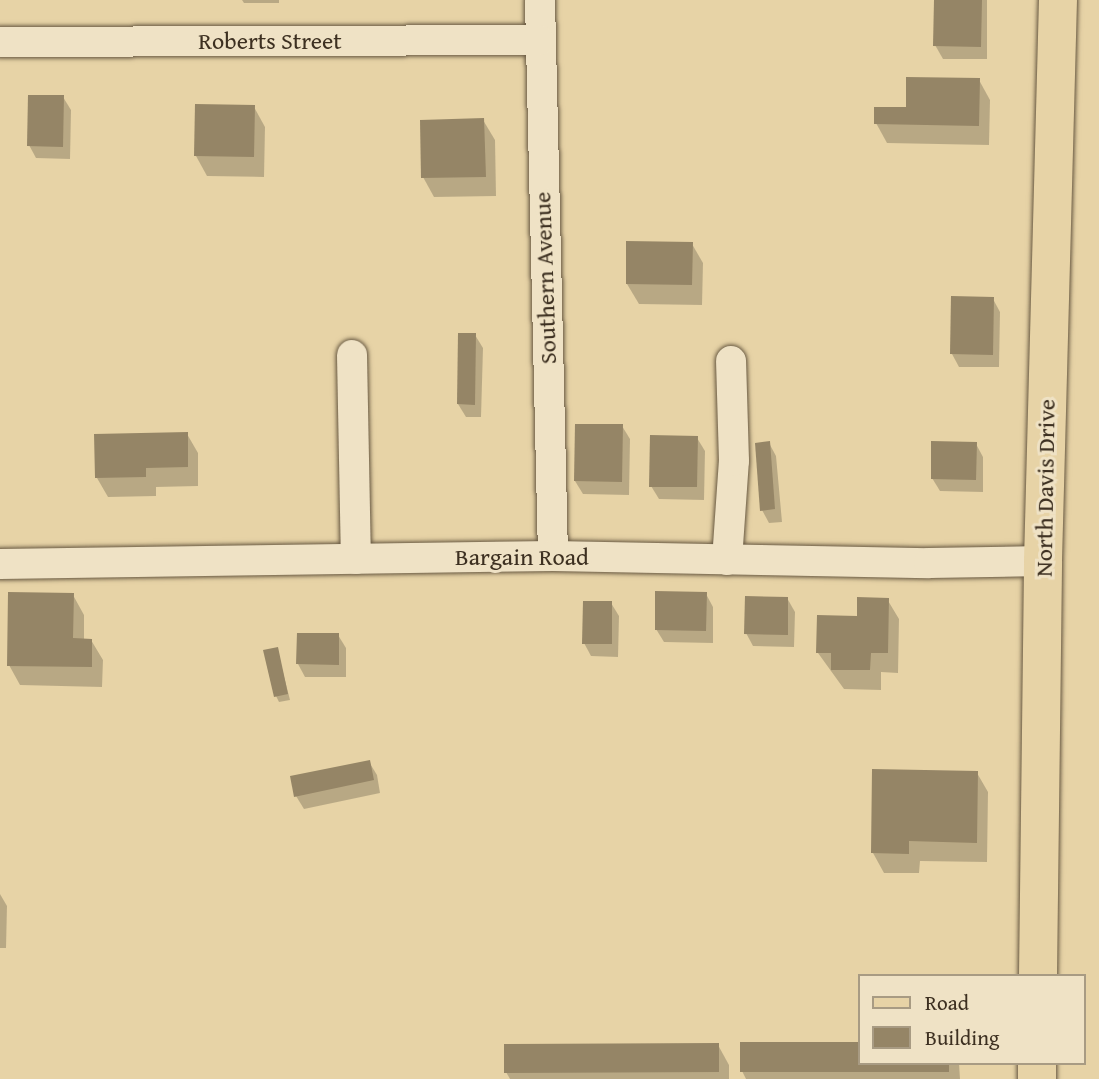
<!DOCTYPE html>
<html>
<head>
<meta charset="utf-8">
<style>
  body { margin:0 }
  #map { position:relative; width:1099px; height:1079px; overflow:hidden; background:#e7d3a6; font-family:"Gentium Book Plus",serif }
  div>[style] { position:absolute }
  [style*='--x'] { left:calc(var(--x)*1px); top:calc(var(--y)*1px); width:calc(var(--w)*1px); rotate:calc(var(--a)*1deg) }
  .shadow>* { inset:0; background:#0003 }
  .building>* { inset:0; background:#958566 }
  .roads { filter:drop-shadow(0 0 2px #685942) drop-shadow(0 0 2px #685942) }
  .minor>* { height:30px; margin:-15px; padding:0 15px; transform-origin:15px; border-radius:15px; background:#efe2c5 }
  .major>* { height:38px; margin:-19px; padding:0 19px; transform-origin:19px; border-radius:19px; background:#e7d3a6 }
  span { translate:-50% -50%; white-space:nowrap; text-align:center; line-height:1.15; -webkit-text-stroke:6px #efe2c5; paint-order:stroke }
  .street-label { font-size:24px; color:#3d3021 }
  .legend { position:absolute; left:858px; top:974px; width:228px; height:91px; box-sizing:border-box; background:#efe2c5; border:2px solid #a89b83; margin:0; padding:9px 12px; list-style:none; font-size:21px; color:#3d3021 }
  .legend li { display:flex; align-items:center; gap:14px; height:35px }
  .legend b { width:35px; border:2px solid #a89b83 }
</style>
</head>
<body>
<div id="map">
  <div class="shadow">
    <div style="clip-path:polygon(242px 0,279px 0,279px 3px,244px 3px)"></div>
    <div style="clip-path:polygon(936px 0,987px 0,987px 59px,943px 59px,935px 45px)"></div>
    <div style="clip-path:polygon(979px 80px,990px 100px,989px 145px,887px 143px,876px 123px)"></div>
    <div style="clip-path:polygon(63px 97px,71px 110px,70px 159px,36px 158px,29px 145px)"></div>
    <div style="clip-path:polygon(254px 107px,265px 127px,264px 177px,207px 176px,196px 156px)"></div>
    <div style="clip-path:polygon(483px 120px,495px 140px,496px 196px,434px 197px,423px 177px)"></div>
    <div style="clip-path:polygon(692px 244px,703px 263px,702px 305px,639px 304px,627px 284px)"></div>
    <div style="clip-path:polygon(993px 299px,1000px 312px,999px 367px,959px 367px,952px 354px)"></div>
    <div style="clip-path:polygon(475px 335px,483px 348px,481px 417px,466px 417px,458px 404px)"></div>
    <div style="clip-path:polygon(622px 426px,630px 439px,629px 495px,583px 494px,575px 481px)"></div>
    <div style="clip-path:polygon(187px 434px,198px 453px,198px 486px,156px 487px,156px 496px,108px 497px,97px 478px)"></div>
    <div style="clip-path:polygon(697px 438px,705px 451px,704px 500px,659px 499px,651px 486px)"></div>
    <div style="clip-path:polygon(769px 443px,776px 456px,782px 522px,769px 523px,762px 510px)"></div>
    <div style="clip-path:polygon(976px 444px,983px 457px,983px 492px,940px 491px,932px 478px)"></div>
    <div style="clip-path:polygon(706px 594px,713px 607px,713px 643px,664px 642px,656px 629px)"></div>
    <div style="clip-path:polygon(73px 595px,84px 615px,84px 640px,91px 640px,103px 660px,102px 687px,20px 685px,9px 665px)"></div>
    <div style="clip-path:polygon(787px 598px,795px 612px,794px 647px,753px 646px,746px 633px)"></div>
    <div style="clip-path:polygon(887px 599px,899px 619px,898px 673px,881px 672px,881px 690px,844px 689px,818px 653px,859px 618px)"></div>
    <div style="clip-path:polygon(611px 603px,619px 616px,618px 657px,591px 656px,584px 643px)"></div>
    <div style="clip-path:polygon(338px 635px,346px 648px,346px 677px,305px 677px,298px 664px)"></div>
    <div style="clip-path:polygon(277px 649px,290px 700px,279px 702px,276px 696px)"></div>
    <div style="clip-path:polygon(369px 762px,377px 775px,380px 793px,304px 809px,296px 796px)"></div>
    <div style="clip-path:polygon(977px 773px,988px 792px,987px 862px,920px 861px,919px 873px,884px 873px,873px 853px)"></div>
    <div style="clip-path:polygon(0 894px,7px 906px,6px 948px,0 948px)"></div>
    <div style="clip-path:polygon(742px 1044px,859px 1044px,859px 1063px,959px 1063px,960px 1079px,746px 1079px,742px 1071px)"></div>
    <div style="clip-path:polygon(718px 1045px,729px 1065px,729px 1079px,510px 1079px,506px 1072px)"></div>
  </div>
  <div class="building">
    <div style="clip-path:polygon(934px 0,982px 0,981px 47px,933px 46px)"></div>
    <div style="clip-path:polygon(906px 77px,980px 78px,979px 126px,874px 124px,874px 107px,906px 107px)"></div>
    <div style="clip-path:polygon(28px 95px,64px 95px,63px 147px,27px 146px)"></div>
    <div style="clip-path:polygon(195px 104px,255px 105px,254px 157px,194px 156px)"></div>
    <div style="clip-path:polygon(484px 118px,486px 177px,421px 178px,420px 120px)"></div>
    <div style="clip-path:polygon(626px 241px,693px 242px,692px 285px,626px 284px)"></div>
    <div style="clip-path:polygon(951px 296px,994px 297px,993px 355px,950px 354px)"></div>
    <div style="clip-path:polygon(458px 333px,476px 333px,475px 405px,457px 404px)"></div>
    <div style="clip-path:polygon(575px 424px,623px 424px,622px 482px,574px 481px)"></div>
    <div style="clip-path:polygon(188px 432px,188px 467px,146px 468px,146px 477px,95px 478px,94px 434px)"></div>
    <div style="clip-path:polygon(650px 435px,698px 436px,697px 487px,649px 487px)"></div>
    <div style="clip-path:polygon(770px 441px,775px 509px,760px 511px,755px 443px)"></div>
    <div style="clip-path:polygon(931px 441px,977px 442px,976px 480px,931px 479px)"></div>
    <div style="clip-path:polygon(655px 591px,707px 592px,706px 631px,655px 630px)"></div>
    <div style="clip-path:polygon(8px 592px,74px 593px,73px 638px,92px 639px,92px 667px,7px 666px)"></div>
    <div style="clip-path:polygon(745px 596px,788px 597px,788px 635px,744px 634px)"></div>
    <div style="clip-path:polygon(857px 597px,889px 598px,888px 653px,871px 653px,870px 670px,831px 670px,831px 653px,816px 653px,817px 615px,857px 616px)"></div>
    <div style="clip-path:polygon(583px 601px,612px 601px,612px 644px,582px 644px)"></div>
    <div style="clip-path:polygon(297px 633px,339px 633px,339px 665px,296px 664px)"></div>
    <div style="clip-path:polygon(278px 647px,288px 694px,274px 697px,263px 650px)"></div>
    <div style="clip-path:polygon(370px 760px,374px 780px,294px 797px,290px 776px)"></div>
    <div style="clip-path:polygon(872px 769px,978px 771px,977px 843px,909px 841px,909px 854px,871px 853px)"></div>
    <div style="clip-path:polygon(740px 1042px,859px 1042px,859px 1063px,949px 1063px,949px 1072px,740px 1072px)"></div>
    <div style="clip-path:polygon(719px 1043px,719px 1072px,504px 1073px,504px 1044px)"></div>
  </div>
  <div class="roads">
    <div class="minor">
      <div style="--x:540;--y:0;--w:556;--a:88.66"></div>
      <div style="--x:0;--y:42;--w:539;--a:-0.21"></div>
      <div style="--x:352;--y:355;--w:204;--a:88.9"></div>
      <div style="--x:727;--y:560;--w:99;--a:-86"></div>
      <div style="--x:734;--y:461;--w:100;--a:-91.7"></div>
      <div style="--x:0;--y:564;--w:553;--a:-0.83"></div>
      <div style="--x:553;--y:556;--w:376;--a:1.1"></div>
      <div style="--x:929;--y:563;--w:114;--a:-1"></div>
    </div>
    <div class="major">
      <div style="--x:1038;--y:976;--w:415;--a:-89.3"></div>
      <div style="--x:1043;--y:561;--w:561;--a:-88.47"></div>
      <div style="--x:1037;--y:1079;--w:16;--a:-90"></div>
    </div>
  </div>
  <div class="street-label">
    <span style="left:270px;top:41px">Roberts Street</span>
    <span style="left:545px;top:278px;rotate:-92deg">Southern Avenue</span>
    <span style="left:1045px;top:488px;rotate:-89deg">North Davis Drive</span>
    <span style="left:522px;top:557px">Bargain Road</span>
  </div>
  <ul class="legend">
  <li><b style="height:9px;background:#e7d3a6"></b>Road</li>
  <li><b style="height:19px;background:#958566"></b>Building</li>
  </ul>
</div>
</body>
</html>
